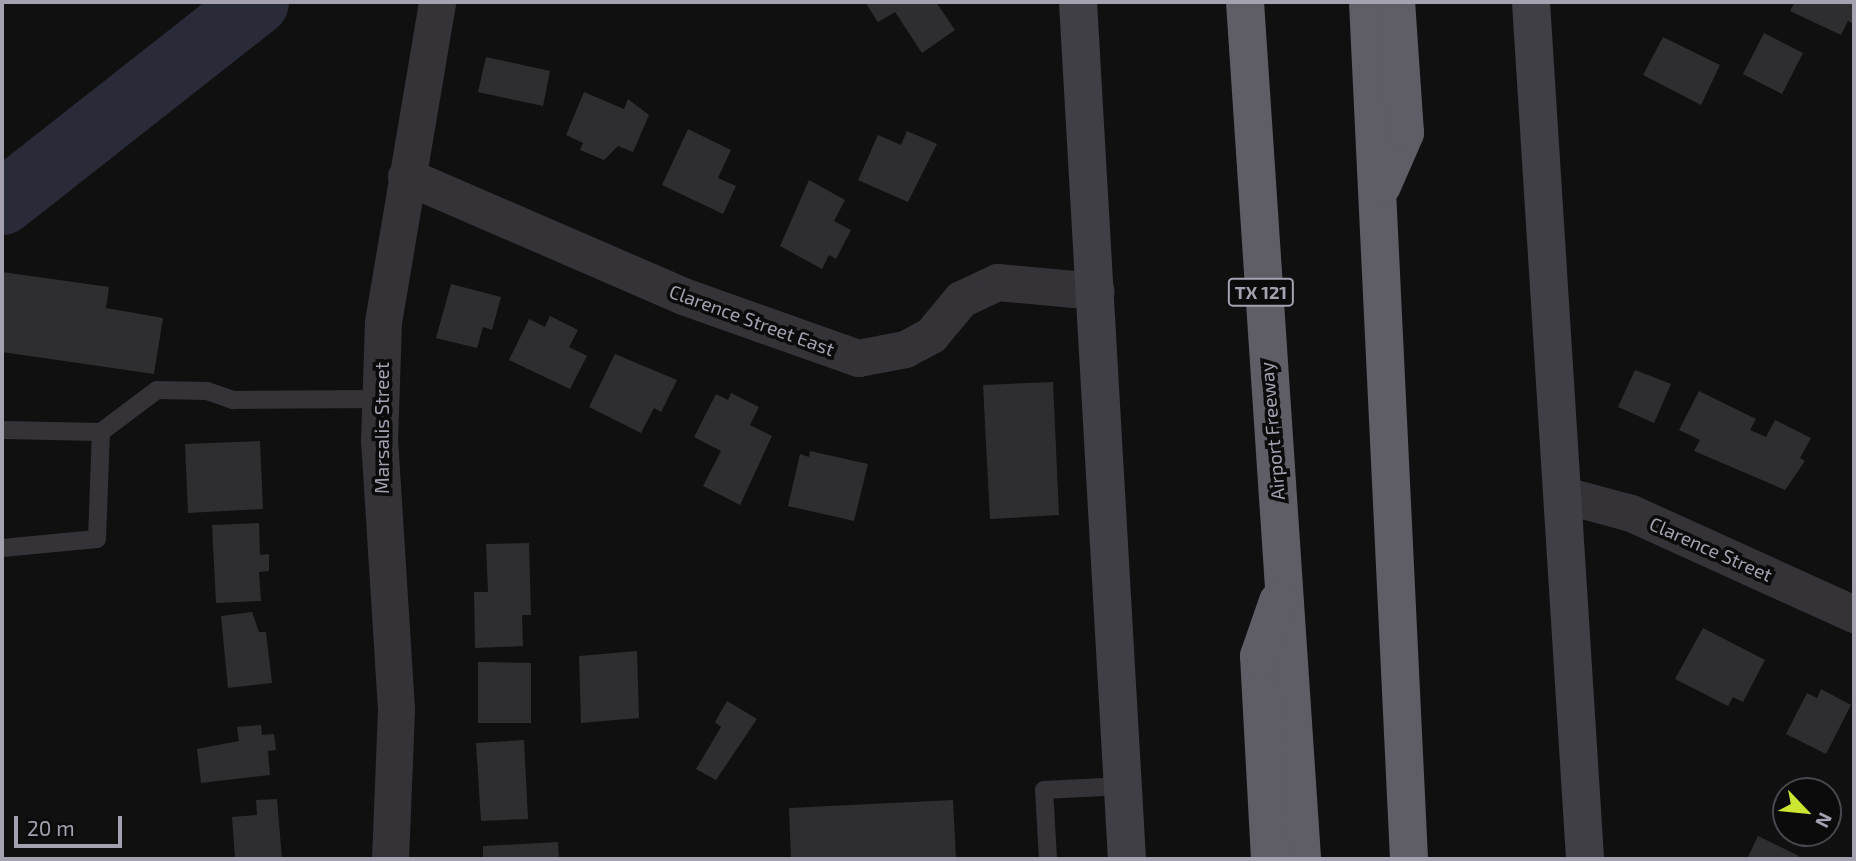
<!DOCTYPE html>
<html>
<head>
<meta charset="utf-8">
<style>
  body { margin:0 }
  #map { position:relative; width:1856px; height:861px; overflow:hidden; background:#101011; font-family:"Exo 2",sans-serif }
  div>[style] { position:absolute }
  [style*='--x'] { left:calc(var(--x)*1px); top:calc(var(--y)*1px); width:calc(var(--w)*1px); rotate:calc(var(--a)*1deg) }
  .river>* { height:65px; margin:-32.5px; padding:0 32.5px; transform-origin:32.5px; border-radius:32.5px; background:#2a2b39 }
  .building>* { inset:0; background:#2e2d30 }
  .service>* { height:18px; margin:-9px; padding:0 9px; transform-origin:9px; border-radius:9px; background:#353338 }
  .minor>* { height:37px; margin:-18.5px; padding:0 18.5px; transform-origin:18.5px; border-radius:18.5px; background:#353338 }
  .secondary>* { height:38px; margin:-19px; padding:0 19px; transform-origin:19px; border-radius:19px; background:#413f46 }
  .motorway>* { height:38px; margin:-19px; padding:0 19px; transform-origin:19px; border-radius:19px; background:#5f5d66 }
  span { translate:-50% -50%; white-space:nowrap; text-align:center; line-height:1.15; -webkit-text-stroke:7px #0b0b0c; paint-order:stroke }
  .shield-label span { padding:2px 5px; background:#0b0b0c; border:2px solid; border-radius:5px; -webkit-text-stroke-width:0 }
  .shield-label { font-size:18px; color:#a4a2b1; font-weight:700 }
  .street-label { font-size:19px; color:#a4a2b1 }
  .frame { position:absolute; inset:0; border:4px solid #a4a2b1; pointer-events:none }
  .north { position:absolute; left:1772px; top:777px; width:70px; height:70px; box-sizing:border-box; background:#0b0b0c; border:2px solid #48474e; border-radius:50%; rotate:116deg; font-size:19px; font-weight:700; line-height:28px; text-align:center; color:#a4a2b1 }
  .north::after { content:''; display:block; margin:auto; width:24px; height:32px; background:#cce633; clip-path:polygon(50% 0,100% 100%,50% 72%,0 100%) }
  .scale { position:absolute; left:14px; top:816px; width:108px; height:32px; box-sizing:border-box; border:4px solid #a4a2b1; border-top:0; padding-left:9px; font-size:21px; line-height:24px; white-space:nowrap; color:#a4a2b1; -webkit-text-stroke:5px #0b0b0c; paint-order:stroke }
</style>
</head>
<body>
<div id="map">
  <div class="river">
    <div style="--x:2;--y:202;--w:323;--a:-38.2"></div>
  </div>
  <div class="building">
    <div style="clip-path:polygon(865px 2px,936px 2px,955px 30px,922px 53px,895px 12px,878px 22px)"></div>
    <div style="clip-path:polygon(1795px 2px,1854px 2px,1854px 24px,1848px 21px,1841px 35px,1790px 11px)"></div>
    <div style="clip-path:polygon(1764px 33px,1803px 53px,1782px 94px,1743px 74px)"></div>
    <div style="clip-path:polygon(1663px 37px,1720px 65px,1701px 105px,1643px 75px)"></div>
    <div style="clip-path:polygon(486px 57px,550px 71px,543px 106px,478px 92px)"></div>
    <div style="clip-path:polygon(584px 92px,624px 109px,628px 99px,649px 115px,633px 152px,618px 146px,604px 160px,580px 150px,583px 143px,566px 135px)"></div>
    <div style="clip-path:polygon(688px 129px,731px 150px,718px 178px,736px 186px,723px 214px,662px 185px)"></div>
    <div style="clip-path:polygon(907px 131px,937px 144px,908px 202px,858px 180px,878px 135px,901px 145px)"></div>
    <div style="clip-path:polygon(809px 180px,845px 200px,834px 221px,851px 230px,836px 259px,829px 255px,822px 269px,780px 246px)"></div>
    <div style="clip-path:polygon(2px 272px,109px 287px,106px 308px,163px 318px,154px 374px,2px 352px)"></div>
    <div style="clip-path:polygon(451px 284px,501px 297px,492px 330px,483px 327px,477px 348px,436px 338px)"></div>
    <div style="clip-path:polygon(550px 316px,578px 330px,569px 347px,587px 356px,570px 389px,509px 360px,529px 319px,545px 327px)"></div>
    <div style="clip-path:polygon(615px 354px,677px 380px,661px 412px,654px 408px,641px 433px,589px 407px)"></div>
    <div style="clip-path:polygon(1635px 370px,1671px 384px,1654px 423px,1618px 407px)"></div>
    <div style="clip-path:polygon(1053px 382px,1059px 515px,990px 519px,983px 385px)"></div>
    <div style="clip-path:polygon(1699px 391px,1756px 419px,1750px 430px,1766px 437px,1775px 420px,1811px 438px,1800px 458px,1805px 461px,1785px 490px,1694px 451px,1700px 440px,1679px 430px)"></div>
    <div style="clip-path:polygon(731px 393px,759px 407px,750px 425px,772px 436px,740px 505px,703px 486px,721px 451px,694px 437px,716px 394px,728px 400px)"></div>
    <div style="clip-path:polygon(260px 441px,263px 509px,188px 513px,185px 444px)"></div>
    <div style="clip-path:polygon(810px 451px,868px 464px,854px 521px,788px 506px,800px 454px,809px 457px)"></div>
    <div style="clip-path:polygon(259px 523px,260px 555px,269px 554px,269px 571px,259px 572px,261px 601px,216px 603px,212px 525px)"></div>
    <div style="clip-path:polygon(529px 543px,531px 615px,522px 615px,523px 646px,475px 648px,474px 592px,488px 592px,486px 544px)"></div>
    <div style="clip-path:polygon(252px 612px,259px 632px,266px 632px,272px 683px,228px 688px,221px 616px)"></div>
    <div style="clip-path:polygon(1703px 628px,1765px 660px,1743px 702px,1733px 697px,1728px 706px,1675px 679px)"></div>
    <div style="clip-path:polygon(637px 651px,639px 718px,581px 723px,579px 656px)"></div>
    <div style="clip-path:polygon(478px 662px,531px 663px,531px 723px,478px 723px)"></div>
    <div style="clip-path:polygon(1821px 689px,1851px 705px,1826px 754px,1786px 734px,1807px 693px,1817px 698px)"></div>
    <div style="clip-path:polygon(727px 701px,757px 719px,716px 780px,696px 769px,721px 727px,715px 722px)"></div>
    <div style="clip-path:polygon(261px 725px,262px 735px,274px 734px,276px 750px,268px 751px,270px 775px,201px 783px,197px 749px,239px 741px,237px 727px)"></div>
    <div style="clip-path:polygon(524px 740px,528px 819px,481px 821px,476px 743px)"></div>
    <div style="clip-path:polygon(277px 799px,282px 859px,235px 859px,232px 817px,257px 815px,256px 800px)"></div>
    <div style="clip-path:polygon(953px 800px,956px 859px,791px 859px,789px 808px)"></div>
    <div style="clip-path:polygon(1758px 836px,1799px 856px,1798px 859px,1747px 859px)"></div>
    <div style="clip-path:polygon(558px 842px,559px 859px,483px 859px,483px 846px)"></div>
  </div>
  <div class="service">
    <div style="--x:2;--y:430;--w:99;--a:1.2"></div>
    <div style="--x:101;--y:432;--w:70;--a:-36.9"></div>
    <div style="--x:157;--y:390;--w:50;--a:1.1"></div>
    <div style="--x:207;--y:391;--w:28;--a:19"></div>
    <div style="--x:233;--y:400;--w:147;--a:-0.4"></div>
    <div style="--x:2;--y:548;--w:95;--a:-5.4"></div>
    <div style="--x:97;--y:539;--w:107;--a:-87.9"></div>
    <div style="--x:1048;--y:859;--w:69;--a:-93.3"></div>
    <div style="--x:1044;--y:790;--w:79;--a:-2.9"></div>
  </div>
  <div class="minor">
    <div style="--x:406;--y:176;--w:302;--a:23.4"></div>
    <div style="--x:683;--y:296;--w:186;--a:19.5"></div>
    <div style="--x:858;--y:358;--w:48;--a:-10.8"></div>
    <div style="--x:905;--y:349;--w:30;--a:-28"></div>
    <div style="--x:931;--y:335;--w:47;--a:-50.2"></div>
    <div style="--x:961;--y:299;--w:40;--a:-25"></div>
    <div style="--x:997;--y:282;--w:99;--a:5.2"></div>
    <div style="--x:1564;--y:495;--w:69;--a:15"></div>
    <div style="--x:1631;--y:513;--w:245;--a:24.4"></div>
    <div style="--x:390;--y:859;--w:150;--a:-87.7"></div>
    <div style="--x:396;--y:709;--w:268;--a:-93.6"></div>
    <div style="--x:379;--y:442;--w:120;--a:-88.1"></div>
    <div style="--x:383;--y:322;--w:325;--a:-80.4"></div>
  </div>
  <div class="secondary">
    <div style="--x:1078;--y:2;--w:858;--a:86.73"></div>
    <div style="--x:1531;--y:2;--w:859;--a:86.39"></div>
  </div>
  <div class="motorway">
    <div style="--x:1245;--y:2;--w:859;--a:86.19"></div>
    <div style="--x:1368;--y:2;--w:858;--a:87.26"></div>
    <div style="--x:1382;--y:186;--w:58;--a:-66.5"></div>
    <div style="--x:1405;--y:133;--w:131;--a:-93.9"></div>
    <div style="--x:1270;--y:859;--w:203;--a:-93.1"></div>
    <div style="--x:1259;--y:656;--w:58;--a:-70.9"></div>
  </div>
  <div class="shield-label">
    <span style="left:1261px;top:292px">TX 121</span>
  </div>
  <div class="street-label">
    <span style="left:752px;top:320px;rotate:20deg">Clarence Street East</span>
    <span style="left:382px;top:428px;rotate:-90deg">Marsalis Street</span>
    <span style="left:1272px;top:431px;rotate:-95deg">Airport Freeway</span>
    <span style="left:1711px;top:549px;rotate:24deg">Clarence Street</span>
  </div>
  <div class="frame"></div>
  <div class="north">N</div>
  <div class="scale">20 m</div>
</div>
</body>
</html>
